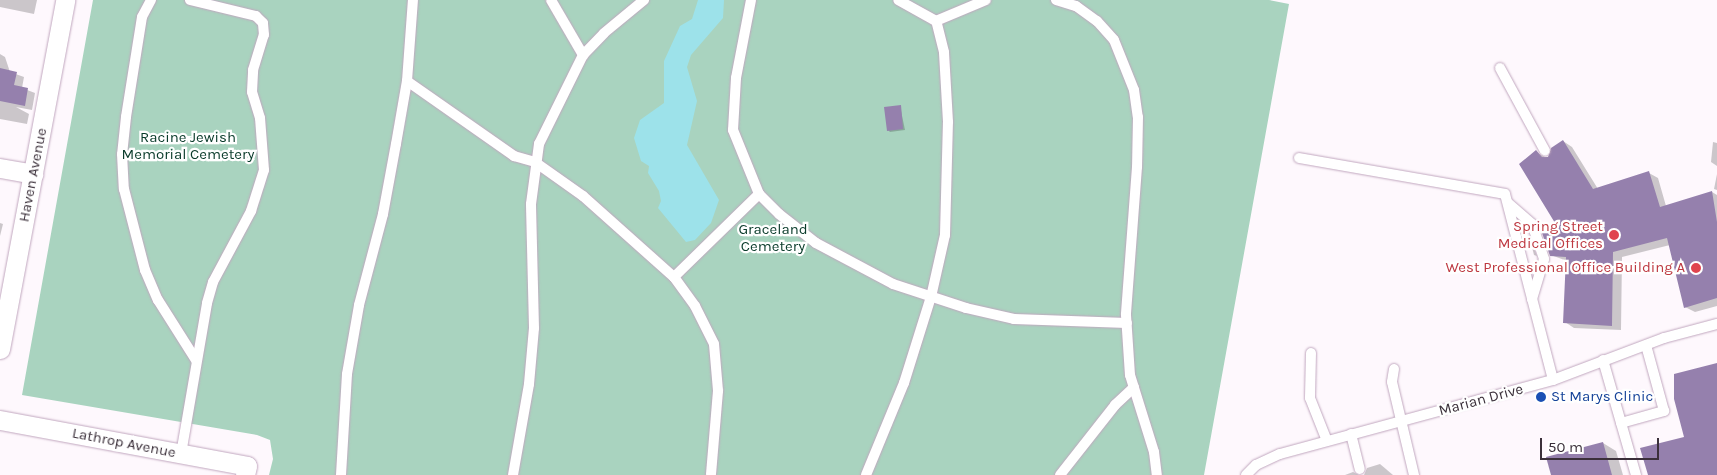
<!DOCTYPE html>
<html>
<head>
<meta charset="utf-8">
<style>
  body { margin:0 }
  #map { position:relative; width:1717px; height:475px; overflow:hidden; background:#fef8fd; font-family:Karla,sans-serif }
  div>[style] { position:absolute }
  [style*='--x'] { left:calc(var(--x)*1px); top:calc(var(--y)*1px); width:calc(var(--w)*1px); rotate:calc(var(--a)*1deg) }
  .green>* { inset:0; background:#a9d3bf }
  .water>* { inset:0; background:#9de2ea }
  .shadow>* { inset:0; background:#0003 }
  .building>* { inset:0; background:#9580ad }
  .roads { filter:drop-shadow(0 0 1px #c1a7bf) drop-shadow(0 0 1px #c1a7bf) }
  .lane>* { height:10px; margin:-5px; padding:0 5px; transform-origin:5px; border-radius:5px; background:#fff }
  .street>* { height:19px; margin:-9.5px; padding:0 9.5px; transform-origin:9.5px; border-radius:9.5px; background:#fff }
  .dots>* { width:14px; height:14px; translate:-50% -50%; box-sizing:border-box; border:2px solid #fff; border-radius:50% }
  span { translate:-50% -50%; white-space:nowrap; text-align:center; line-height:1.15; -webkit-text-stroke:4.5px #fff; paint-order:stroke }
  .park-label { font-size:15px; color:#083a29 }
  .street-label { font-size:15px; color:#3b303a }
  .health-label { font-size:15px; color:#be3a42 }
  .right { translate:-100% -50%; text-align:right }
  .transit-label { font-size:15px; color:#164399 }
  .left { translate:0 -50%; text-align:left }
  .scale { position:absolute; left:1540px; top:438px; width:119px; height:22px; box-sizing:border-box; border:2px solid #3b303a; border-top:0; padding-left:6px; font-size:15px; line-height:18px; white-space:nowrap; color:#3b303a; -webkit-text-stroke:4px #fff; paint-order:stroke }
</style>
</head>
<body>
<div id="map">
  <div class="green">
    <div style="clip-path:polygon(93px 0,1269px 0,1289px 4px,1204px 475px,269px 475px,273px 459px,270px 440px,257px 435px,22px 395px)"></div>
  </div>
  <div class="water">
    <div style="clip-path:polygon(698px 0,724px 0,723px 18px,691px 55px,687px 67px,697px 101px,687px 145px,719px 200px,711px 223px,695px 240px,686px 242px,658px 208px,661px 201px,659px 191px,648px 173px,649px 166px,641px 161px,634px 138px,640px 120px,664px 103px,664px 61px,680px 26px,692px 19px)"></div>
  </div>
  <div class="shadow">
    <div style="clip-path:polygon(0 0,37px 0,34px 14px,0 7px)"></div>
    <div style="clip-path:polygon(0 54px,5px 57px,10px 72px,24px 77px,22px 88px,35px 93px,32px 110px,16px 107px,29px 114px,27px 124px,0 119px)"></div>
    <div style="clip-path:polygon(900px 106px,905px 130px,890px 132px,888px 130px)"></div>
    <div style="clip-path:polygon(1563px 141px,1572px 147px,1598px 189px,1649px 173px,1658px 178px,1666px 206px,1712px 192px,1717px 195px,1717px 306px,1695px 312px,1685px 307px,1670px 245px,1622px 257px,1621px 330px,1574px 328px,1565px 322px,1567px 261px,1551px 255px,1556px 223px,1536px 152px,1547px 158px)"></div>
    <div style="clip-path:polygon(1713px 142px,1717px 143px,1717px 166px,1711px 162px)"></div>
    <div style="clip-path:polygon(1717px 174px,1717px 190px,1714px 189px)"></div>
    <div style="clip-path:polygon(0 223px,3px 224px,0 236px)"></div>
    <div style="clip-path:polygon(1530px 239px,1531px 240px,1537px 256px,1534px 255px)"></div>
    <div style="clip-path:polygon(1603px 443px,1616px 451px,1623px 475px,1552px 475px)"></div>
    <div style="clip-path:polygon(1380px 464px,1393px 475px,1364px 475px,1367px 468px)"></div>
    <div style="clip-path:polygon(1353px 472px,1359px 475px,1345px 475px)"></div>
  </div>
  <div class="building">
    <div style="clip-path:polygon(0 68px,17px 72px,14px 85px,28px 88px,25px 106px,0 101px)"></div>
    <div style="clip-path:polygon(901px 105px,903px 129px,887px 131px,884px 107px)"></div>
    <div style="clip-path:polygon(1563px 140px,1593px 189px,1649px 171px,1660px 207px,1712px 191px,1717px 222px,1717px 298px,1684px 308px,1667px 238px,1613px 252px,1612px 326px,1563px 323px,1566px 257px,1550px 256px,1541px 230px,1555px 223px,1519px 164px,1536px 150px,1542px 157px,1548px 157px,1551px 148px)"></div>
    <div style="clip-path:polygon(1717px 363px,1717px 475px,1648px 475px,1640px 448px,1684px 437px,1674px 399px,1674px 374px)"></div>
    <div style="clip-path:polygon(1603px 442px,1612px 475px,1551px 475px,1546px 457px)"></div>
  </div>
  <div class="roads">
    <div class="lane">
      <div style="--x:151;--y:0;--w:19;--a:118"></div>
      <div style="--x:142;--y:17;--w:101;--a:99.1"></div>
      <div style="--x:126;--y:117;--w:37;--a:96"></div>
      <div style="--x:122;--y:154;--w:35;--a:87"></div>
      <div style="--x:124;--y:189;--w:84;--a:75.5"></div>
      <div style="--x:145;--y:270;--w:33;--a:67"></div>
      <div style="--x:158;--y:300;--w:71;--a:57.7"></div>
      <div style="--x:551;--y:0;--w:64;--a:59.8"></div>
      <div style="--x:751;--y:0;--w:79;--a:100.9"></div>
      <div style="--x:736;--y:78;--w:52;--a:93.3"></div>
      <div style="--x:733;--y:130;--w:69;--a:67.9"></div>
      <div style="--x:759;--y:194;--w:28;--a:45"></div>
      <div style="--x:779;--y:214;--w:47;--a:38.1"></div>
      <div style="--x:816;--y:243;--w:87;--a:28"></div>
      <div style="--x:893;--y:284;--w:77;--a:18.2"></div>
      <div style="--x:966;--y:308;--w:49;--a:12.9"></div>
      <div style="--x:1014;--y:319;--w:113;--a:2"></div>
      <div style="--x:1056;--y:0;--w:21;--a:17"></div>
      <div style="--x:1076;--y:6;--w:26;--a:36"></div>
      <div style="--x:1097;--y:21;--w:25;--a:48"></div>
      <div style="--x:1114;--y:40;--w:54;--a:68.2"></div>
      <div style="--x:1134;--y:90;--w:27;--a:82"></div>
      <div style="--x:1138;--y:117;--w:50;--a:91.1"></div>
      <div style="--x:1137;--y:167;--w:148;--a:94.3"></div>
      <div style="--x:1126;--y:315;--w:60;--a:86.2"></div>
      <div style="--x:1130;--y:375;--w:81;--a:72.7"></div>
      <div style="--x:1154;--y:452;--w:23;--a:83"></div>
      <div style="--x:936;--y:21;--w:54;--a:-22.8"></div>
      <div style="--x:1500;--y:68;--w:94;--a:61.5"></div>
      <div style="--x:407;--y:81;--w:131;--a:35"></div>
      <div style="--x:514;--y:156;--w:22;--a:16"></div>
      <div style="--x:535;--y:162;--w:59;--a:35.3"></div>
      <div style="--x:583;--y:196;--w:122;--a:41.7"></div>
      <div style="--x:674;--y:277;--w:119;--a:-44.3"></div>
      <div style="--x:1299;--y:158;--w:209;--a:9.9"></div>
      <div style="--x:1505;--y:194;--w:192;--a:75.5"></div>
      <div style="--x:1508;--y:203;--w:32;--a:41"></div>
      <div style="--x:1532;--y:224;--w:37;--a:71"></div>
      <div style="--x:1544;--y:259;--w:42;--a:106.7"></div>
      <div style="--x:674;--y:277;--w:36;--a:54"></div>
      <div style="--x:695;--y:306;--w:42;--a:63.4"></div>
      <div style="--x:714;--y:344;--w:47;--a:85.1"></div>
      <div style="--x:718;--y:391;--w:84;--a:94.8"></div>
      <div style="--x:1311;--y:353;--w:45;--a:91.3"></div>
      <div style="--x:1310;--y:398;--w:46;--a:68.4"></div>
      <div style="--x:1603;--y:360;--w:120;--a:74"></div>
      <div style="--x:1394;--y:369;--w:13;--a:99"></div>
      <div style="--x:1392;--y:382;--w:96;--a:76.7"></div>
      <div style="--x:1621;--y:423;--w:45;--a:-15.6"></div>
      <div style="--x:1664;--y:411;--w:68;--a:-105.3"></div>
      <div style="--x:1351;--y:434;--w:36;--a:76"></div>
      <div style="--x:181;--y:454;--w:153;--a:-80.2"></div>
      <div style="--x:207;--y:303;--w:22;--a:-74"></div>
      <div style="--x:213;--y:282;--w:81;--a:-61.8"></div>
      <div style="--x:251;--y:211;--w:43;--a:-72.4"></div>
      <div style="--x:264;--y:170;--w:52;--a:-94.4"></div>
      <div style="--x:260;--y:118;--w:27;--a:-107"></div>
      <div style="--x:252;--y:92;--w:22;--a:-87"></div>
      <div style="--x:253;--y:70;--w:37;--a:-73"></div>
      <div style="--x:264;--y:35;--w:12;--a:-95"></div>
      <div style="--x:263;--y:23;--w:10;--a:-135"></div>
      <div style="--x:256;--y:16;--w:68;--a:-166.4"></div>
      <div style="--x:341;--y:475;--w:101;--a:-86.6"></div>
      <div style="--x:347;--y:374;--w:70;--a:-80.1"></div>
      <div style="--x:359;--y:305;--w:94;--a:-75.2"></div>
      <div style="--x:383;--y:214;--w:71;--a:-79.5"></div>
      <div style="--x:396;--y:144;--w:64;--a:-80.1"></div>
      <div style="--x:407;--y:81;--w:81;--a:-85.8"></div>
      <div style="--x:513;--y:475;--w:92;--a:-80"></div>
      <div style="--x:529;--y:384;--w:56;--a:-84.9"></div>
      <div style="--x:534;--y:328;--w:124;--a:-91.4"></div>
      <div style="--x:531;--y:204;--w:61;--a:-82.4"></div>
      <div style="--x:539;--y:144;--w:99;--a:-63.7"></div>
      <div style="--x:583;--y:55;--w:30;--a:-46"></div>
      <div style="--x:604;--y:33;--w:52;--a:-39.5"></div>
      <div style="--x:866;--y:475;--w:100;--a:-67.6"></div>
      <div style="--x:904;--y:383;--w:90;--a:-72.6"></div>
      <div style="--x:931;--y:297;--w:64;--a:-77.3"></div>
      <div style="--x:945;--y:235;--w:113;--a:-88.5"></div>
      <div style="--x:948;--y:122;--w:70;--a:-93.3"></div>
      <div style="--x:944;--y:52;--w:32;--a:-104"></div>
      <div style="--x:936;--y:21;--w:43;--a:-151.1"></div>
      <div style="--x:1060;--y:475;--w:89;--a:-51.8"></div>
      <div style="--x:1115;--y:405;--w:26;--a:-43"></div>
      <div style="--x:1246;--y:475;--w:14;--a:-45"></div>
      <div style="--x:1256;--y:465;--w:26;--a:-25"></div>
      <div style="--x:1280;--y:454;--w:283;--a:-15.2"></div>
      <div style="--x:1553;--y:380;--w:119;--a:-20.7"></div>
      <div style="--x:1664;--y:338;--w:55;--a:-14.8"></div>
    </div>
    <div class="street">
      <div style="--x:0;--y:168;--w:34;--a:10"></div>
      <div style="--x:0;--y:349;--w:355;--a:-79.4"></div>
      <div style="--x:0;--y:420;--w:251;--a:10.5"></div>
      <div style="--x:247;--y:466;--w:9;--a:103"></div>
    </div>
  </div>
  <div class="dots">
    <div style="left:1614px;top:235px;background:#e0444e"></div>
    <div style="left:1696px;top:268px;background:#e0444e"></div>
    <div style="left:1541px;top:397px;background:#1a4fb4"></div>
  </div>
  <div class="park-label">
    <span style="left:188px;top:146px">Racine Jewish<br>Memorial Cemetery</span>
    <span style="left:773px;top:238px">Graceland<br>Cemetery</span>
  </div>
  <div class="street-label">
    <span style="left:33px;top:175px;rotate:-79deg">Haven Avenue</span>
    <span style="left:1481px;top:400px;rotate:-15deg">Marian Drive</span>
    <span style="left:124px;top:443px;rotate:11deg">Lathrop Avenue</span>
  </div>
  <div class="health-label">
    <span class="right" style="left:1603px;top:235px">Spring Street<br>Medical Offices</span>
    <span class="right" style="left:1685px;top:268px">West Professional Office Building A</span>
  </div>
  <div class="transit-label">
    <span class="left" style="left:1551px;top:397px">St Marys Clinic</span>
  </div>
  <div class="scale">50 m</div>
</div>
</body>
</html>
